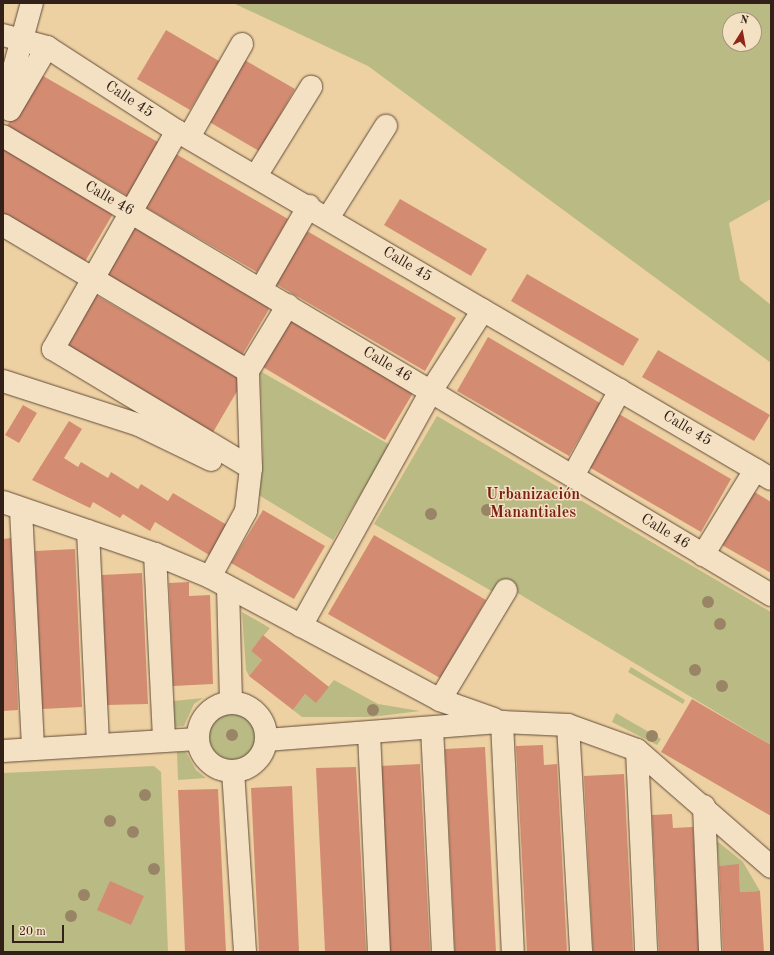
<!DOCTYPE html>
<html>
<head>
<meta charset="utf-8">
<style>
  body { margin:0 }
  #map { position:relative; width:774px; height:955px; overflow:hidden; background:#eed1a2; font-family:"Old Standard TT",serif }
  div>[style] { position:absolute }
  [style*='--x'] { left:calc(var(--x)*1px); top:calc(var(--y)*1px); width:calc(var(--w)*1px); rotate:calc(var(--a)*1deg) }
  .green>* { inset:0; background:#babb84 }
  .round { border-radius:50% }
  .building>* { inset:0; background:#d38c72 }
  .roads { filter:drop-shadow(0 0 1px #614c3b) drop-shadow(0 0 1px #614c3b) }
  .minor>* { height:22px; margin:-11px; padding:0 11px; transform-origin:11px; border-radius:11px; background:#f4e1c3 }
  .minor>.ring { margin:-11px; padding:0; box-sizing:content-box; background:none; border:22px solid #f4e1c3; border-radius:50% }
  .trees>* { width:12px; height:12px; margin:-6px; border-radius:50%; background:#998566 }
  span { translate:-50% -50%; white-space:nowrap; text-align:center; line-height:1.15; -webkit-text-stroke:3px #f4e1c3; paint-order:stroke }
  .street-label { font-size:15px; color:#322019 }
  .neighbourhood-label { font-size:16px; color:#7a1f14; font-weight:700 }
  .frame { position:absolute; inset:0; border:4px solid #322019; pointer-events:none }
  .north { position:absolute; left:722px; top:12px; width:40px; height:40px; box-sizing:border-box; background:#f4e1c3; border:1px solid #a6947f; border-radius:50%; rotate:11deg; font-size:11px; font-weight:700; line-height:16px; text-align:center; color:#322019 }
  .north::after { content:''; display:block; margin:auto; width:14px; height:18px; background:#8f2418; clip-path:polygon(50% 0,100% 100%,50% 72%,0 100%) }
  .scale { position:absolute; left:12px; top:925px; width:52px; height:18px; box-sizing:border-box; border:2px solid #322019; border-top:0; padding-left:5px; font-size:12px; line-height:14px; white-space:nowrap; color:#322019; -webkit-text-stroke:3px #f4e1c3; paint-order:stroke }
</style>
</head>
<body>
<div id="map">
  <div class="green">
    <div style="clip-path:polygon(evenodd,233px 3px,771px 3px,771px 199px,729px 223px,740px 280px,771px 305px,771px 363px,368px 66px,233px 3px,730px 20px,754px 20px,754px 44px,730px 44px,730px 20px)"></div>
    <div style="clip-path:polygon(260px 371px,390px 445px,333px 540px,257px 494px,263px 455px)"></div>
    <div style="clip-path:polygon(437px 416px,771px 612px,771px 745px,501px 583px,495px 593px,374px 524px)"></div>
    <div style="clip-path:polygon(242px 612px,270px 628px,251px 651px,262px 660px,249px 676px,246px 670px)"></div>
    <div style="clip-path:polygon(631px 667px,685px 700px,683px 704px,628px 672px)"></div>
    <div style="clip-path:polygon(334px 680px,378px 704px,420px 711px,372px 717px,302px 717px,293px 710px,305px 694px,316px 702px)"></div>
    <div style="clip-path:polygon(203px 698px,194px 704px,184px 726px,174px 727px,173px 701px)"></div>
    <div class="round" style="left:209px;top:712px;width:48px;height:48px"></div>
    <div style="clip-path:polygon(616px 713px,661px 739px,657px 745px,612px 722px)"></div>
    <div style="clip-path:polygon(177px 752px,186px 752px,196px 770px,206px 778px,178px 780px)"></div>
    <div style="clip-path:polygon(154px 766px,161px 772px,168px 952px,3px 952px,3px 773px)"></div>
    <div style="clip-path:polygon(717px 841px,743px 862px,760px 891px,740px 892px,739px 865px,719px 866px)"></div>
  </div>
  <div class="building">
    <div style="clip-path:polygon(166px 30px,219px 61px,190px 110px,137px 79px)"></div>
    <div style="clip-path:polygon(241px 58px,295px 89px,259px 151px,206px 120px)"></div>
    <div style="clip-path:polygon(38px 73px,163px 145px,131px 198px,7px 126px)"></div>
    <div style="clip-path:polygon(3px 147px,114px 212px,83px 265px,3px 218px)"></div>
    <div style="clip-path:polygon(176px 154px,288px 219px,257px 272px,145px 207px)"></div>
    <div style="clip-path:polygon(400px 199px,487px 249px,471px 276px,384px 225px)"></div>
    <div style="clip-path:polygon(135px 224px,272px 304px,241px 357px,104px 278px)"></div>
    <div style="clip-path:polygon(307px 231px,456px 318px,425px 371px,276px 284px)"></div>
    <div style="clip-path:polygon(527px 274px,639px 339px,623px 366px,511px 301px)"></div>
    <div style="clip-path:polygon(94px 294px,243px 381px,212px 434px,62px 347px)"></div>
    <div style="clip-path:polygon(295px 315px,416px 388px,385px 440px,263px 367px)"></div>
    <div style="clip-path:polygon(488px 337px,600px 403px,569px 456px,457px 391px)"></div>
    <div style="clip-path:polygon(658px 350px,770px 415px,754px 441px,642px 377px)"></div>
    <div style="clip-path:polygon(23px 405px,37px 413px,19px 443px,5px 435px)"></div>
    <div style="clip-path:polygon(619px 414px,731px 479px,701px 532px,589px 467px)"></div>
    <div style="clip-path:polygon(69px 421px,82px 429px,64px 458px,78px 467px,81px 462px,108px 478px,111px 472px,138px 489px,141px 484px,168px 501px,173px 493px,227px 525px,209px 555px,155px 522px,150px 531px,123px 514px,120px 518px,93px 502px,90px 508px,32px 480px)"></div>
    <div style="clip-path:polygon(753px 491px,771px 502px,771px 573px,722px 545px)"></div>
    <div style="clip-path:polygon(263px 510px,325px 546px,294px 599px,231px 563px)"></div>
    <div style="clip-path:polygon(374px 535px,486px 600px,440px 678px,328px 614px)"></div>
    <div style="clip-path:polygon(11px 538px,18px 710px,3px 711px,3px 539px)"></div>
    <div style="clip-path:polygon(75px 549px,82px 707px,42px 709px,35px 551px)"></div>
    <div style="clip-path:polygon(142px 573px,148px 704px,107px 705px,102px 575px)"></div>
    <div style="clip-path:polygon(189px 582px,189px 596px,210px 595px,213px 684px,173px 686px,169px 583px)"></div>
    <div style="clip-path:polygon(263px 635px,329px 687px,316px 703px,305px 694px,293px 710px,249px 676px,262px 660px,251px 651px)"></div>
    <div style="clip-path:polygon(692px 699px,771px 745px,771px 816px,661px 752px)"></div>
    <div style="clip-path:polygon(543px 745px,544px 765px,557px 764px,567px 952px,527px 952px,516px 746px)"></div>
    <div style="clip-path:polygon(485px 747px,496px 952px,455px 952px,445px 749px)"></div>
    <div style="clip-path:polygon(420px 764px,430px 952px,390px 952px,380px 766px)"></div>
    <div style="clip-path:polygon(356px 767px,366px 952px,325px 952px,316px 768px)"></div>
    <div style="clip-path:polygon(624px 774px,633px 952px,593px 952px,584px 776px)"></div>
    <div style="clip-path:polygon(292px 786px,299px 952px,259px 952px,251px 788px)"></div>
    <div style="clip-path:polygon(218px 789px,226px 952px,185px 952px,178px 790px)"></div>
    <div style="clip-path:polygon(672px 814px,673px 828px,693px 827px,699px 952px,659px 952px,652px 815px)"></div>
    <div style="clip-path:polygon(739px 864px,740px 892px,760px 891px,764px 952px,723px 952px,719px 866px)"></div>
    <div style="clip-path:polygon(110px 881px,144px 896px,131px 925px,97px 910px)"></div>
  </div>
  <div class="roads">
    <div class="minor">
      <div style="--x:3;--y:35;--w:46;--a:15.3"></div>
      <div style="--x:47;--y:47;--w:155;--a:32.9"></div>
      <div style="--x:177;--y:131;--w:688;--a:30.36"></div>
      <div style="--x:3;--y:108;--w:109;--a:-74.6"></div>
      <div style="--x:10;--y:110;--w:73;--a:-59.6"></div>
      <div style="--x:177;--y:131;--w:251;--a:119.6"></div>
      <div style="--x:53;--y:349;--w:231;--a:31"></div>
      <div style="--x:3;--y:136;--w:895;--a:30.86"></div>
      <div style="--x:189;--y:137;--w:107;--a:-60.3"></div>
      <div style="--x:256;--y:176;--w:105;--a:-58.3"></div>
      <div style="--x:328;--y:218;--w:109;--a:-57.8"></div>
      <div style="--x:3;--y:225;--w:285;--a:30.8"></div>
      <div style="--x:261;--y:289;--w:96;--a:-60"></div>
      <div style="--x:3;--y:381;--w:143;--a:17.9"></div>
      <div style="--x:139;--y:425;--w:80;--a:25.9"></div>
      <div style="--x:573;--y:476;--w:98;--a:-61.3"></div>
      <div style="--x:3;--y:502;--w:161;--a:18.9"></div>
      <div style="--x:155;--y:554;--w:60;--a:22.7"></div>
      <div style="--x:210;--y:577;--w:261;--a:28.1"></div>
      <div style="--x:440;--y:700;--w:57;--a:19.4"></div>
      <div style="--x:21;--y:510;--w:239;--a:87.1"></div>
      <div style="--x:88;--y:531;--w:214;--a:87.3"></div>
      <div style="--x:155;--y:554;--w:187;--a:87.2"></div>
      <div style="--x:703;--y:555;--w:100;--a:-58.5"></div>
      <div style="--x:210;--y:577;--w:75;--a:-61.4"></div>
      <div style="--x:246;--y:511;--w:43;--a:-83.4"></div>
      <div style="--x:251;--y:468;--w:97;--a:-91.8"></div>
      <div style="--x:248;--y:371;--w:77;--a:-58.8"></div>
      <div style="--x:228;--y:587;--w:116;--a:88.5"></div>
      <div style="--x:301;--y:626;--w:269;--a:-61"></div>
      <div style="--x:431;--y:391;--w:96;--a:-57.3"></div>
      <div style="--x:440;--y:700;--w:128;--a:-59"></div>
      <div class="ring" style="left:198px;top:703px;width:46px;height:46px"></div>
      <div style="--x:502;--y:722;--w:230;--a:87.3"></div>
      <div style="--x:568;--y:725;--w:227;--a:86.7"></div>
      <div style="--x:432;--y:728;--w:224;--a:87.2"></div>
      <div style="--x:369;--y:733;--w:219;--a:87.4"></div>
      <div style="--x:266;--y:740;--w:237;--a:-4.4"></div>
      <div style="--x:502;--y:722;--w:66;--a:2.6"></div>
      <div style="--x:568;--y:725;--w:73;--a:19.9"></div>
      <div style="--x:637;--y:750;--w:178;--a:41.1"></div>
      <div style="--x:637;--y:750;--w:202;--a:87.4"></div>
      <div style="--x:3;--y:751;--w:195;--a:-3.5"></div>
      <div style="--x:233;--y:771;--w:181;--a:86.2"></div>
      <div style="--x:704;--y:806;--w:146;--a:87.6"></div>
    </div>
  </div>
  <div class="trees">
    <div style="left:487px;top:510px"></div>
    <div style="left:431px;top:514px"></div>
    <div style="left:708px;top:602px"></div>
    <div style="left:720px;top:624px"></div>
    <div style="left:695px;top:670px"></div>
    <div style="left:722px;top:686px"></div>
    <div style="left:373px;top:710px"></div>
    <div style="left:232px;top:735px"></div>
    <div style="left:652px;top:736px"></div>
    <div style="left:145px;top:795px"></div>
    <div style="left:110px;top:821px"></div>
    <div style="left:133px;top:832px"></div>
    <div style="left:154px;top:869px"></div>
    <div style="left:84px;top:895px"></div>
    <div style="left:71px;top:916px"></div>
  </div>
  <div class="street-label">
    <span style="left:129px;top:100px;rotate:33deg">Calle 45</span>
    <span style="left:109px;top:199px;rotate:30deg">Calle 46</span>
    <span style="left:407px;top:265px;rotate:31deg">Calle 45</span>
    <span style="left:387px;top:365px;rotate:31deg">Calle 46</span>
    <span style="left:687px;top:429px;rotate:31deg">Calle 45</span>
    <span style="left:665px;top:532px;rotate:31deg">Calle 46</span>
  </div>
  <div class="neighbourhood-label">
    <span style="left:533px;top:504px">Urbanización<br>Manantiales</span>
  </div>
  <div class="frame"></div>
  <div class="north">N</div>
  <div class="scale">20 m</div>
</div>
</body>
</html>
